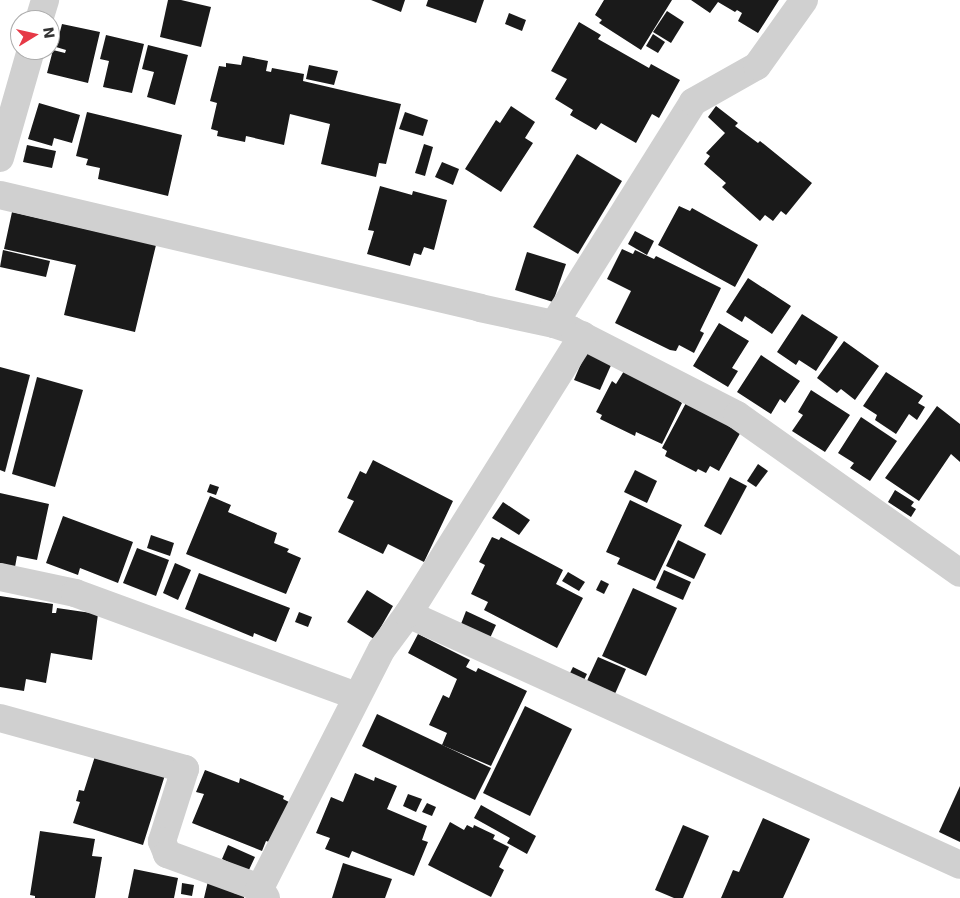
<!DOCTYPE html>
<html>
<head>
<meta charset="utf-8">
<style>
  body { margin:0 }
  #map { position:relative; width:960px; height:898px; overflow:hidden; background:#fff; font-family:"DejaVu Sans",sans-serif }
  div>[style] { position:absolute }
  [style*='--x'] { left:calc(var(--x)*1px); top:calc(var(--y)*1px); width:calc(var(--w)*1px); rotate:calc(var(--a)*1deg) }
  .building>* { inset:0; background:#1a1a1a }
  .minor>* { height:28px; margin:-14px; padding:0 14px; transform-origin:14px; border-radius:14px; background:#d0d0d0 }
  span { translate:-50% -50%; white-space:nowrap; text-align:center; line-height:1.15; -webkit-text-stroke:5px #fff; paint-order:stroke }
  .north { position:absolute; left:10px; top:10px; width:50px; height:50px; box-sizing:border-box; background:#fff; border:1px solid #adadad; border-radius:50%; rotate:81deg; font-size:14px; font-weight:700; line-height:20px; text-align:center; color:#333 }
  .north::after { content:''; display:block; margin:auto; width:18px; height:22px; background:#e63946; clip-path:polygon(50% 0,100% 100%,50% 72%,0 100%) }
</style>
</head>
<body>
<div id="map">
  <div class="building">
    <div style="clip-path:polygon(168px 0,181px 0,211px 7px,201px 47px,160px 37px)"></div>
    <div style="clip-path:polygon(371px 0,405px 0,401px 12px)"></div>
    <div style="clip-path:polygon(428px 0,484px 0,476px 23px,426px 6px)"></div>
    <div style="clip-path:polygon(604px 0,672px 0,641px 50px,599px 23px,602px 20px,595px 15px)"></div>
    <div style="clip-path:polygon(691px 0,779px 0,758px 33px,738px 21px,742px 13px,737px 10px,735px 12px,718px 2px,710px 13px)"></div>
    <div style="clip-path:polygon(667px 11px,684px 22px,671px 43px,653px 32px)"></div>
    <div style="clip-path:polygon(509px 13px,526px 20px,522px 31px,505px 24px)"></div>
    <div style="clip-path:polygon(579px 22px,601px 35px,598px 39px,649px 68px,651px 64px,680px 80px,659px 118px,652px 114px,636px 143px,601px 123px,596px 130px,570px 115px,573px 110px,555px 99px,567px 79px,551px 71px)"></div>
    <div style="clip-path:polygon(62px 24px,100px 32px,88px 83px,47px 73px,53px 50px,65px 53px,66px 50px,56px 47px)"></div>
    <div style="clip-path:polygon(653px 34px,665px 42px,658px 53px,646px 46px)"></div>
    <div style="clip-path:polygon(106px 35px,144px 44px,132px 93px,103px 87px,109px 61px,100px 59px)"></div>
    <div style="clip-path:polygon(148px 45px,188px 55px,175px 105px,147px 97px,154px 72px,142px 69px)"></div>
    <div style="clip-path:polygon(243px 56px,268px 61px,266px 71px,271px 72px,272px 68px,304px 74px,303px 81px,401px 104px,386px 164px,379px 163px,376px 177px,321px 164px,330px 124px,290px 114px,284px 145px,246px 136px,245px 142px,217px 136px,218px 131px,211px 129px,217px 103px,210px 101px,219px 66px,226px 67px,226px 63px,241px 65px)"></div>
    <div style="clip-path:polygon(309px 65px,338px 71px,334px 85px,306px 79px)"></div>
    <div style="clip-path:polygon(39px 103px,80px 115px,72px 143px,54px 138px,52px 146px,28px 139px)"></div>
    <div style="clip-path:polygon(511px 106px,535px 122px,525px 138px,533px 143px,501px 192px,465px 169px,496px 120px,500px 123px)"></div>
    <div style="clip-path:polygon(716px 106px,738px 123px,735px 126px,758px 143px,760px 141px,812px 183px,786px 215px,781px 211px,773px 221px,765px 215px,760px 221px,722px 187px,726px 183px,704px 164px,710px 156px,706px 153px,725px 133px,708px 117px)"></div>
    <div style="clip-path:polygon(87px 112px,182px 135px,168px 196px,98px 179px,100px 168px,86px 165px,88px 159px,76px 156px)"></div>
    <div style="clip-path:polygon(405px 112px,428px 120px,423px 136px,399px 129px)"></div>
    <div style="clip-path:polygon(424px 144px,433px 147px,425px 176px,415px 173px)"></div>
    <div style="clip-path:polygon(27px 145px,56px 151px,52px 168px,23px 162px)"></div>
    <div style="clip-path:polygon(577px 154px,622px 181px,578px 254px,533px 227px)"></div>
    <div style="clip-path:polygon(442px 162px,459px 169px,453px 185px,435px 177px)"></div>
    <div style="clip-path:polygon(380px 186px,412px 195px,413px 191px,447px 200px,434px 250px,424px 247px,421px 255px,414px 253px,410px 266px,367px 254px,374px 231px,368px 230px)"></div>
    <div style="clip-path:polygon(679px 206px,690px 211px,692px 208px,758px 245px,735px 287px,658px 245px)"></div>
    <div style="clip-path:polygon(12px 212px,156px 245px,135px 332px,64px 315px,76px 265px,4px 249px)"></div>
    <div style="clip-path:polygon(635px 231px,654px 241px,647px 255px,628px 244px)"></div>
    <div style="clip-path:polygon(622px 249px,633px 254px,635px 250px,654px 259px,656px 256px,721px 288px,700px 331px,704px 333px,694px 353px,679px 345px,676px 351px,670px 350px,615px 323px,631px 291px,607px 279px)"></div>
    <div style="clip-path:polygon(3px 250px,50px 261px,46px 277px,0 267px)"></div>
    <div style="clip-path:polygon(527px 252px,566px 264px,553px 302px,515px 290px)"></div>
    <div style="clip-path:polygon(748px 278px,791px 306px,772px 334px,745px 316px,742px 322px,726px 312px)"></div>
    <div style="clip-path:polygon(802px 314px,838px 337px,816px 371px,799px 360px,796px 365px,777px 352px)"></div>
    <div style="clip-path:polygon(719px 323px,749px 341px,732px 368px,738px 371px,728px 387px,693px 366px)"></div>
    <div style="clip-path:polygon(844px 341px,879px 366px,855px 400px,841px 389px,837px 393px,817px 378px)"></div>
    <div style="clip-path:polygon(586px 352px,612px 363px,600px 390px,574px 380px)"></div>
    <div style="clip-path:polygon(761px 355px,800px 381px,785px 403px,780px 399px,771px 414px,737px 392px)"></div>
    <div style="clip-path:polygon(0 367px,30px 375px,5px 472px,0 470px)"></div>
    <div style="clip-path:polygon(624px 371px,681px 397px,679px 401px,682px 403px,662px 444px,636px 432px,635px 436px,600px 419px,602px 415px,596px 412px,612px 381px,616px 384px)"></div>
    <div style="clip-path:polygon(886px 372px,923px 396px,918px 403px,925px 407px,917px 420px,909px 414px,896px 434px,875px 420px,877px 415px,863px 406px)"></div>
    <div style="clip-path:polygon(37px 377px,83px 390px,55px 487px,12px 474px)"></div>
    <div style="clip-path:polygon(811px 390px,850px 415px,825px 452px,792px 431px,803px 415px,798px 412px)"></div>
    <div style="clip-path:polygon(687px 401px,743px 428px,719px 471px,710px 466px,706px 473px,698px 469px,696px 472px,665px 456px,667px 451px,662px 448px)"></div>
    <div style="clip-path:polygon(937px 406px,960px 424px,960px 462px,951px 454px,919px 501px,885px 478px)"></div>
    <div style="clip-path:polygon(861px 417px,897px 441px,870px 481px,850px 468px,854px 463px,838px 453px)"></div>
    <div style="clip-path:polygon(373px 460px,453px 501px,424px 562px,388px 544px,383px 554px,338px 532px,354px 501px,347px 498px,360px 471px,366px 474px)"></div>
    <div style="clip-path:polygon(758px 464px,768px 471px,756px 487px,747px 481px)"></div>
    <div style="clip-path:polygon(635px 470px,657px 481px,647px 503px,624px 492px)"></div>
    <div style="clip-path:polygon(730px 477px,747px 486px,721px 535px,704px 526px)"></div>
    <div style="clip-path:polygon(210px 484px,219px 487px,216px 495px,207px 492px)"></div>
    <div style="clip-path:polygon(895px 490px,914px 502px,911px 506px,916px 509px,911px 517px,888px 502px)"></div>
    <div style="clip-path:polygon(0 493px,49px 504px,37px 560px,17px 556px,15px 567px,0 563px)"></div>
    <div style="clip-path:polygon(210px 496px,231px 505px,228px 512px,277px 533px,274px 543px,289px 549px,287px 552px,301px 558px,286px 594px,186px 554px)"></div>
    <div style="clip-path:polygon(630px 500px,682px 525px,655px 581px,617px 564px,620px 558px,606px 552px)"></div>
    <div style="clip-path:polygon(503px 502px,530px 520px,519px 535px,492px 518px)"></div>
    <div style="clip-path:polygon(63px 516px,133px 542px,118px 583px,80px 568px,78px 575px,46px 563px)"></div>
    <div style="clip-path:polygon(151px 535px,174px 543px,170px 556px,147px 548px)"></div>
    <div style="clip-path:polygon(492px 537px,499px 540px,501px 537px,563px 570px,556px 584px,583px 598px,557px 648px,484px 610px,488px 602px,471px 594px,485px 565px,479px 562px)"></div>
    <div style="clip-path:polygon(678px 540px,706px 554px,694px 579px,666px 566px)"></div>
    <div style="clip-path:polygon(137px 548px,169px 560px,156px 596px,123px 583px)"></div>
    <div style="clip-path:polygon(175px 563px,191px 570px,178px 600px,163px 593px)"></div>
    <div style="clip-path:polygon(664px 570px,691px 582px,683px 600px,656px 588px)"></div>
    <div style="clip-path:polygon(568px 572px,585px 582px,579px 591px,562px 581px)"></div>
    <div style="clip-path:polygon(199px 573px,290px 608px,276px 642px,254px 633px,253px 637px,185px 609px)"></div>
    <div style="clip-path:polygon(601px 580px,609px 584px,604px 594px,596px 590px)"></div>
    <div style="clip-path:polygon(633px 588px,677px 608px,646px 676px,602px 656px)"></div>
    <div style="clip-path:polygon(367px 590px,393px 606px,374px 639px,347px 622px)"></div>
    <div style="clip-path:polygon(0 596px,53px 604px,52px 613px,56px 613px,57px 608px,98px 614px,92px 660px,51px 653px,46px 683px,26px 679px,24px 691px,0 687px)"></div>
    <div style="clip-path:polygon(466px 611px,496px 625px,490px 638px,461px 624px)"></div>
    <div style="clip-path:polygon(299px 612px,312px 617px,308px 627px,295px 622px)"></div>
    <div style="clip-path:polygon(418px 634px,470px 660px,466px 667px,476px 672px,478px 668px,527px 691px,491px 766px,442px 745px,447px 733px,429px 725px,443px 695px,449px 698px,457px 679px,408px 653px)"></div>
    <div style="clip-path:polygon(598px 657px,626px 669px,614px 696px,586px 683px)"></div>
    <div style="clip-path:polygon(573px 667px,587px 674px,583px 682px,569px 675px)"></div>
    <div style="clip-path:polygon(525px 706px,572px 729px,530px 816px,483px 793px)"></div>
    <div style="clip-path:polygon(377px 714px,491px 768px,475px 800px,362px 746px)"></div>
    <div style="clip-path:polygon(96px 753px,165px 775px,143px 845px,73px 823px,80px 802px,76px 801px,79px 790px,84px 791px)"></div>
    <div style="clip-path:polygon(205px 770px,239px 783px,240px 778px,284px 796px,283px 799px,289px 802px,272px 843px,266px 841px,262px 851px,192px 823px,204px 794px,196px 792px)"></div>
    <div style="clip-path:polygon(355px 773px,374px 781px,375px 777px,397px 786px,387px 809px,427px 826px,422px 840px,428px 842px,414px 876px,352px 851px,349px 858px,325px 849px,330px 838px,316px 833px,331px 797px,343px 802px)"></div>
    <div style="clip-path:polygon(960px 786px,960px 842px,939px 832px)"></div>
    <div style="clip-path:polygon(408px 794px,422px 799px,416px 812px,403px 806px)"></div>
    <div style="clip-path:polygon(427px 803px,436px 807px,432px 816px,422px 812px)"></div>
    <div style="clip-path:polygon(481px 805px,536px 836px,527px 854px,507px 843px,510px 838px,474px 818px)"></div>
    <div style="clip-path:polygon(763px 818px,810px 839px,783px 898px,721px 898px,733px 870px,739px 872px)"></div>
    <div style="clip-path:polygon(450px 822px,464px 830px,467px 825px,473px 828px,474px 825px,495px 835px,493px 839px,509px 847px,499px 867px,504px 870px,491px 897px,428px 865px)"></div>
    <div style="clip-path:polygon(683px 825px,709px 836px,683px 898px,674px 898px,655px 890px)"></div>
    <div style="clip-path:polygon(40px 831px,95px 839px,92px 856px,102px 857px,95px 898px,35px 898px,35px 896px,30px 895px)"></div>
    <div style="clip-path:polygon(228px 845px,255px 857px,248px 872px,222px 859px)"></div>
    <div style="clip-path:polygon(343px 863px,392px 879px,385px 898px,332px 898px)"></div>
    <div style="clip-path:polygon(134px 869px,178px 878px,174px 898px,128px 898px)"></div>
    <div style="clip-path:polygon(208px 881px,235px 887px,234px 893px,244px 896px,244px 898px,204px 898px)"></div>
    <div style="clip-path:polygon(182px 883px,194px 885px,192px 896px,181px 894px)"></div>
  </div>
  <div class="minor">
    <div style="--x:39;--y:20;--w:21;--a:-73"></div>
    <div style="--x:0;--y:158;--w:112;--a:-74"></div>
    <div style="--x:0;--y:195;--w:493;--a:13.2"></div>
    <div style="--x:480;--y:308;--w:76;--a:12.2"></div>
    <div style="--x:554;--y:324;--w:18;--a:19"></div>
    <div style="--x:571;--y:330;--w:186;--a:27.1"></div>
    <div style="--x:737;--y:415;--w:273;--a:35.3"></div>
    <div style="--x:554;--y:324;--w:262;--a:-57.9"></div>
    <div style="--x:693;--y:102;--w:73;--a:-29.4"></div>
    <div style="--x:757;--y:66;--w:81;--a:-54.5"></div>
    <div style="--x:0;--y:577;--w:77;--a:12"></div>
    <div style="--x:75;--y:593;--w:300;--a:20.1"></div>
    <div style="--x:408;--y:614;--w:606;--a:24.45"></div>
    <div style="--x:0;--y:718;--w:192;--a:15.4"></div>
    <div style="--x:185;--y:769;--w:76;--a:107.7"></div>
    <div style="--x:162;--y:841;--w:14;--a:69"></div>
    <div style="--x:167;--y:854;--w:99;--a:20.1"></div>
    <div style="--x:266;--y:898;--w:12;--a:-121"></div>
    <div style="--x:260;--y:888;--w:268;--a:-63"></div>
    <div style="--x:382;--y:649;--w:44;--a:-53.4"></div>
    <div style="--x:408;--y:614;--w:329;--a:-57.9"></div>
  </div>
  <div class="north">N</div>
</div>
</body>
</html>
